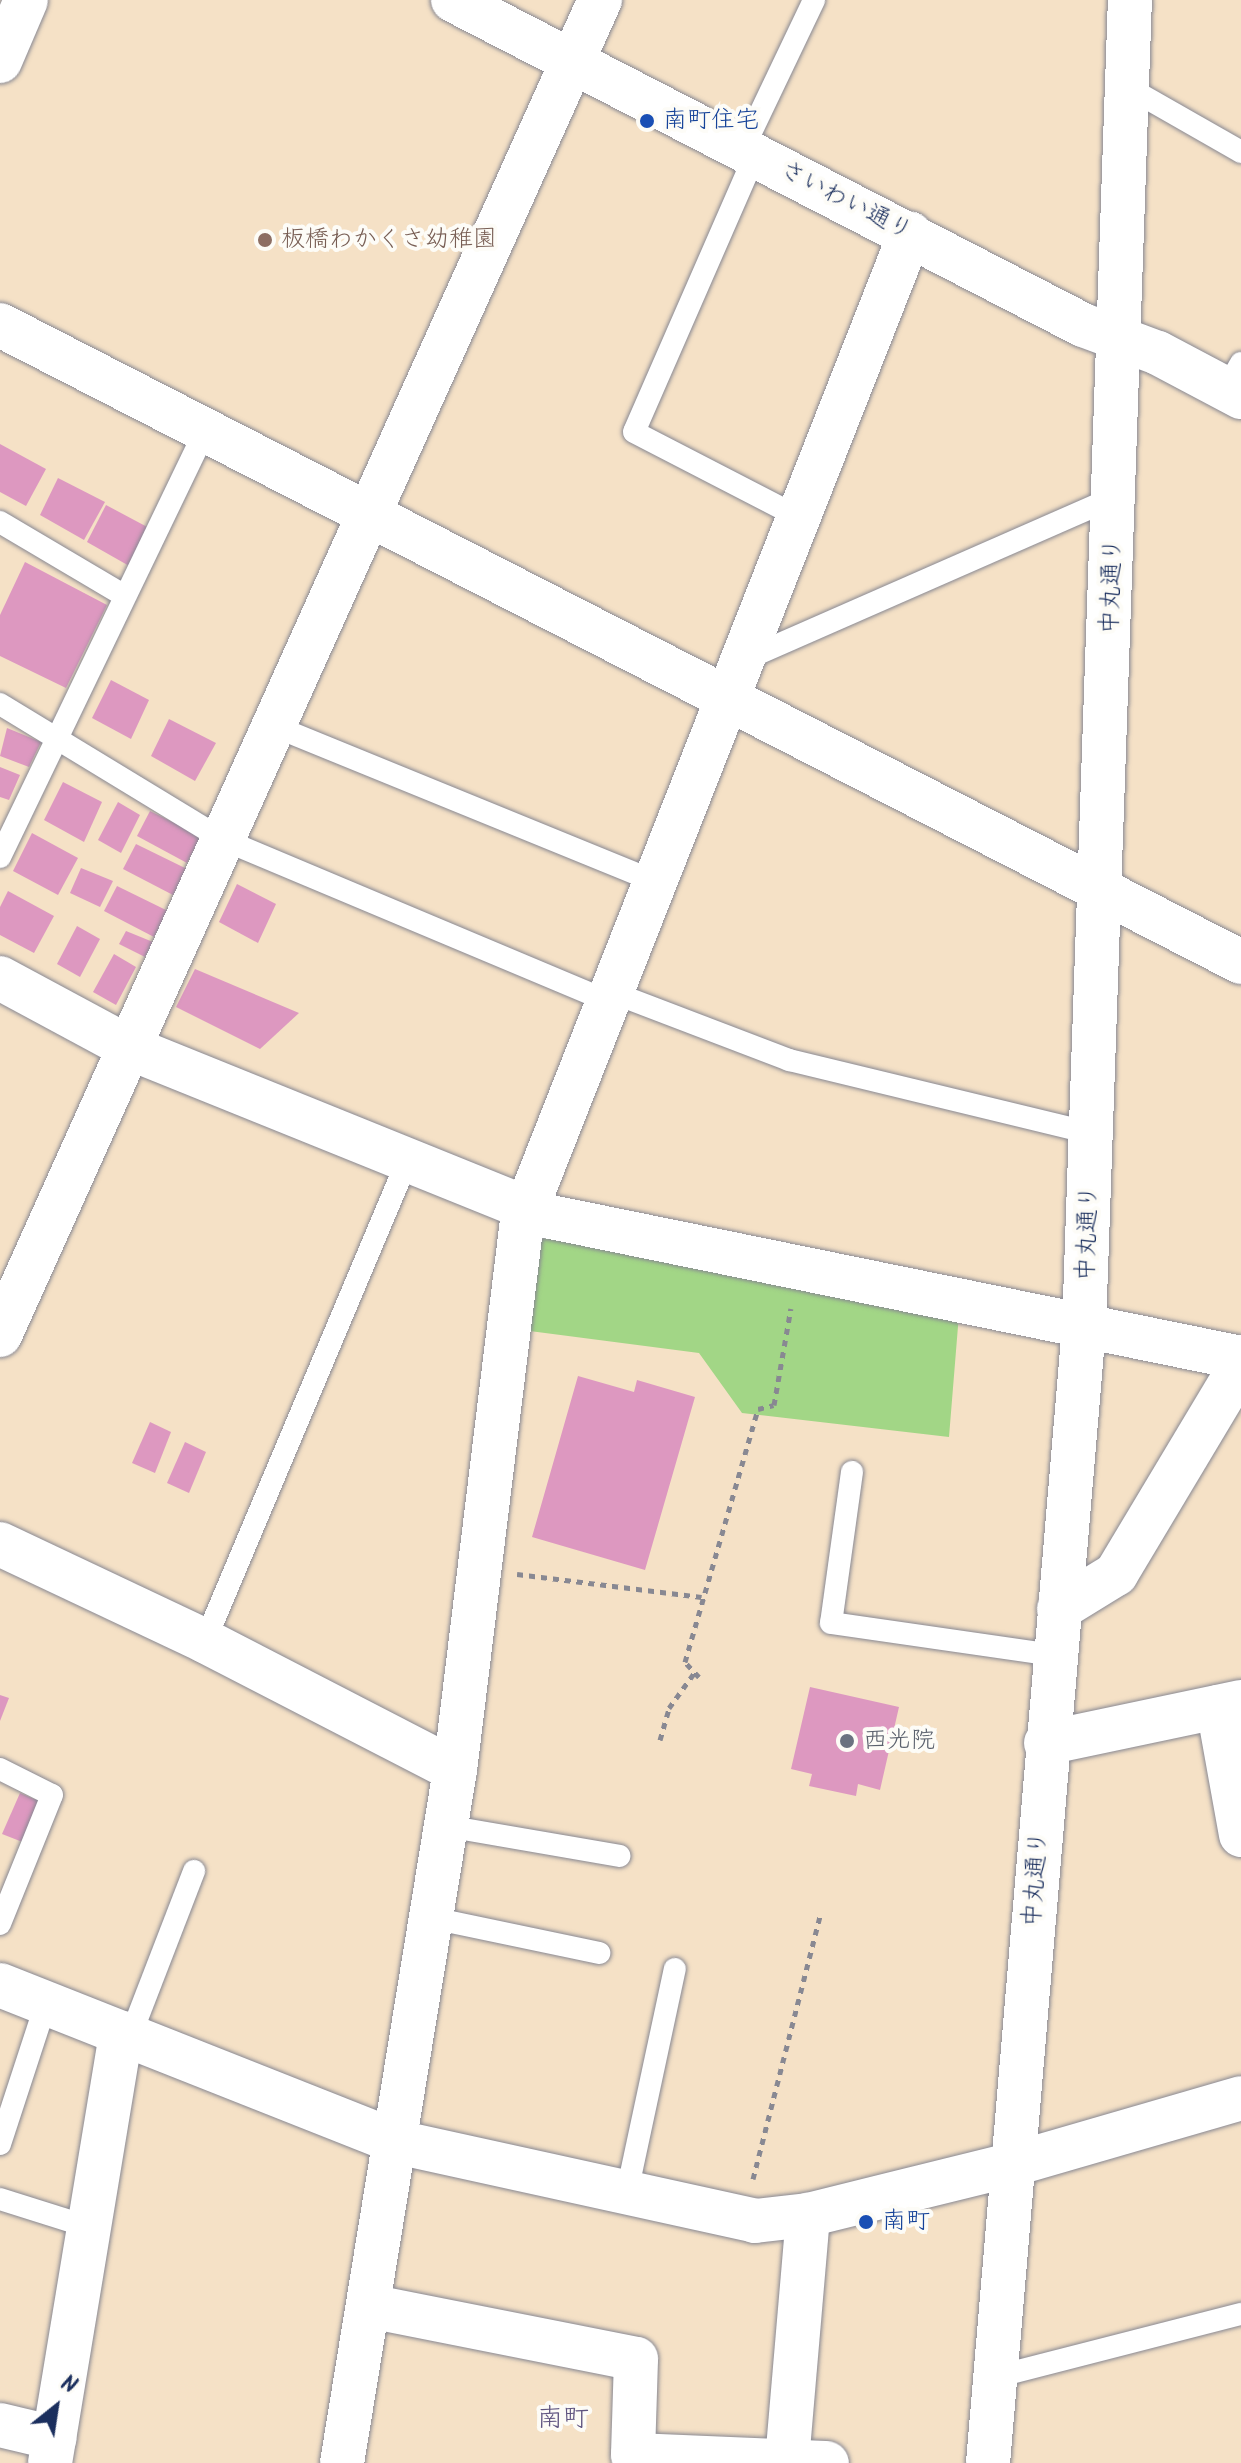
<!DOCTYPE html>
<html>
<head>
<meta charset="utf-8">
<style>
  body { margin:0 }
  #map { position:relative; width:1241px; height:2463px; overflow:hidden; background:#f5e1c6; font-family:Kalam,"Klee One",sans-serif }
  div>[style] { position:absolute }
  [style*='--x'] { left:calc(var(--x)*1px); top:calc(var(--y)*1px); width:calc(var(--w)*1px); rotate:calc(var(--a)*1deg) }
  .green>* { inset:0; background:#a2d686 }
  .building>* { inset:0; background:#dd98c0 }
  .path>* { height:5px; margin-top:-2.5px; transform-origin:0; background:repeating-linear-gradient(90deg,#888892 0 6px,transparent 0 12px) }
  .roads { filter:drop-shadow(0 0 2px #888892) drop-shadow(0 0 2px #888892) }
  .lane>* { height:22px; margin:-11px; padding:0 11px; transform-origin:11px; border-radius:11px; background:#fff }
  .street>* { height:44px; margin:-22px; padding:0 22px; transform-origin:22px; border-radius:22px; background:#fff }
  .secondary>* { height:44px; margin:-22px; padding:0 22px; transform-origin:22px; border-radius:22px; background:#fff }
  .dots>* { width:22px; height:22px; translate:-50% -50%; box-sizing:border-box; border:4px solid #fdfcf7; border-radius:50% }
  span { translate:-50% -50%; white-space:nowrap; text-align:center; line-height:1.15; -webkit-text-stroke:8px #fdfcf7; paint-order:stroke }
  .transit-label { font-size:24px; color:#164399 }
  .left { translate:0 -50%; text-align:left }
  .street-label { font-size:24px; color:#1b2f5e }
  .education-label { font-size:24px; color:#785e54 }
  .worship-label { font-size:24px; color:#5b616d }
  .neighbourhood-label { font-size:26px; color:#5f5480 }
  .north { position:absolute; left:16px; top:2367px; width:80px; height:80px; -webkit-text-stroke:6px #fdfcf7; paint-order:stroke; rotate:30deg; font-size:22px; font-weight:700; line-height:32px; text-align:center; color:#1b2f5e }
  .north::after { content:''; display:block; margin:auto; width:28px; height:36px; background:#1b2f5e; clip-path:polygon(50% 0,100% 100%,50% 72%,0 100%) }
</style>
</head>
<body>
<div id="map">
  <div class="green">
    <div style="clip-path:polygon(538px 1233px,959px 1314px,949px 1437px,742px 1413px,699px 1353px,522px 1330px)"></div>
  </div>
  <div class="building">
    <div style="clip-path:polygon(0 444px,46px 469px,26px 506px,0 492px)"></div>
    <div style="clip-path:polygon(58px 478px,105px 502px,84px 540px,40px 515px)"></div>
    <div style="clip-path:polygon(106px 505px,151px 529px,131px 567px,87px 542px)"></div>
    <div style="clip-path:polygon(25px 562px,107px 605px,66px 688px,0 656px,0 615px)"></div>
    <div style="clip-path:polygon(111px 680px,149px 700px,131px 739px,92px 718px)"></div>
    <div style="clip-path:polygon(169px 719px,216px 743px,195px 781px,151px 756px)"></div>
    <div style="clip-path:polygon(7px 728px,41px 742px,29px 767px,0 756px)"></div>
    <div style="clip-path:polygon(0 767px,20px 775px,9px 800px,0 797px)"></div>
    <div style="clip-path:polygon(63px 782px,102px 802px,84px 842px,44px 820px)"></div>
    <div style="clip-path:polygon(118px 802px,140px 815px,121px 853px,98px 840px)"></div>
    <div style="clip-path:polygon(150px 811px,201px 836px,187px 863px,137px 836px)"></div>
    <div style="clip-path:polygon(32px 833px,78px 858px,58px 895px,13px 871px)"></div>
    <div style="clip-path:polygon(136px 844px,187px 869px,173px 895px,123px 869px)"></div>
    <div style="clip-path:polygon(81px 868px,113px 881px,100px 907px,70px 893px)"></div>
    <div style="clip-path:polygon(237px 884px,276px 904px,258px 943px,219px 922px)"></div>
    <div style="clip-path:polygon(117px 886px,168px 911px,154px 937px,104px 911px)"></div>
    <div style="clip-path:polygon(8px 891px,54px 916px,34px 953px,0 935px,0 907px)"></div>
    <div style="clip-path:polygon(77px 926px,100px 939px,80px 977px,57px 964px)"></div>
    <div style="clip-path:polygon(126px 931px,153px 942px,145px 957px,119px 944px)"></div>
    <div style="clip-path:polygon(114px 954px,136px 967px,116px 1005px,93px 992px)"></div>
    <div style="clip-path:polygon(195px 969px,299px 1013px,260px 1049px,176px 1007px)"></div>
    <div style="clip-path:polygon(578px 1376px,634px 1392px,637px 1380px,695px 1397px,645px 1570px,532px 1537px)"></div>
    <div style="clip-path:polygon(150px 1422px,171px 1432px,155px 1473px,132px 1463px)"></div>
    <div style="clip-path:polygon(185px 1442px,206px 1452px,189px 1493px,167px 1483px)"></div>
    <div style="clip-path:polygon(810px 1687px,899px 1707px,880px 1790px,858px 1784px,856px 1796px,809px 1786px,812px 1774px,791px 1769px)"></div>
    <div style="clip-path:polygon(0 1695px,9px 1698px,0 1721px)"></div>
    <div style="clip-path:polygon(20px 1793px,41px 1802px,25px 1843px,2px 1834px)"></div>
  </div>
  <div class="path">
    <div style="--x:517;--y:1574;--w:186;--a:7.1"></div>
    <div style="--x:699;--y:1677;--w:21;--a:-133"></div>
    <div style="--x:685;--y:1662;--w:263;--a:-73.9"></div>
    <div style="--x:758;--y:1409;--w:16;--a:-14"></div>
    <div style="--x:774;--y:1405;--w:98;--a:-80.1"></div>
    <div style="--x:660;--y:1740;--w:33;--a:-74"></div>
    <div style="--x:669;--y:1708;--w:44;--a:-54.2"></div>
    <div style="--x:753;--y:2179;--w:271;--a:-75.7"></div>
  </div>
  <div class="roads">
    <div class="lane">
      <div style="--x:1129;--y:88;--w:129;--a:29.7"></div>
      <div style="--x:743;--y:149;--w:165;--a:-64.5"></div>
      <div style="--x:755;--y:155;--w:302;--a:113.6"></div>
      <div style="--x:634;--y:432;--w:183;--a:27.3"></div>
      <div style="--x:1226;--y:389;--w:30;--a:-60"></div>
      <div style="--x:0;--y:522;--w:145;--a:30.6"></div>
      <div style="--x:746;--y:659;--w:403;--a:-23.7"></div>
      <div style="--x:0;--y:704;--w:260;--a:31.3"></div>
      <div style="--x:222;--y:839;--w:418;--a:22.8"></div>
      <div style="--x:274;--y:726;--w:410;--a:22.2"></div>
      <div style="--x:0;--y:857;--w:473;--a:-64.3"></div>
      <div style="--x:611;--y:992;--w:191;--a:20.9"></div>
      <div style="--x:789;--y:1060;--w:311;--a:13.6"></div>
      <div style="--x:852;--y:1472;--w:152;--a:97.9"></div>
      <div style="--x:831;--y:1623;--w:225;--a:8.2"></div>
      <div style="--x:205;--y:1641;--w:523;--a:-67.16"></div>
      <div style="--x:0;--y:1769;--w:58;--a:26.6"></div>
      <div style="--x:52;--y:1795;--w:139;--a:112"></div>
      <div style="--x:446;--y:1826;--w:176;--a:9.8"></div>
      <div style="--x:432;--y:1918;--w:171;--a:11.8"></div>
      <div style="--x:130;--y:2037;--w:178;--a:-68.9"></div>
      <div style="--x:0;--y:2144;--w:148;--a:-71.9"></div>
      <div style="--x:627;--y:2192;--w:228;--a:-77.9"></div>
      <div style="--x:0;--y:2199;--w:93;--a:17.5"></div>
      <div style="--x:995;--y:2377;--w:254;--a:-14.4"></div>
    </div>
    <div class="street">
      <div style="--x:0;--y:61;--w:66;--a:-66.9"></div>
      <div style="--x:0;--y:325;--w:1395;--a:27.17"></div>
      <div style="--x:0;--y:978;--w:148;--a:28.3"></div>
      <div style="--x:130;--y:1048;--w:449;--a:22"></div>
      <div style="--x:546;--y:1216;--w:709;--a:11.55"></div>
      <div style="--x:0;--y:1335;--w:1464;--a:-65.8"></div>
      <div style="--x:0;--y:1544;--w:227;--a:25.3"></div>
      <div style="--x:205;--y:1641;--w:281;--a:27.3"></div>
      <div style="--x:1059;--y:1609;--w:67;--a:-31.6"></div>
      <div style="--x:1116;--y:1574;--w:244;--a:-59.1"></div>
      <div style="--x:1218;--y:1707;--w:130;--a:79.8"></div>
      <div style="--x:1046;--y:1743;--w:199;--a:-11.9"></div>
      <div style="--x:369;--y:2306;--w:272;--a:11.2"></div>
      <div style="--x:636;--y:2359;--w:96;--a:91.8"></div>
      <div style="--x:633;--y:2455;--w:194;--a:2.4"></div>
      <div style="--x:0;--y:2425;--w:56;--a:13.5"></div>
      <div style="--x:787;--y:2461;--w:247;--a:-85.1"></div>
      <div style="--x:50;--y:2463;--w:436;--a:-80.6"></div>
      <div style="--x:342;--y:2463;--w:702;--a:-80.74"></div>
      <div style="--x:455;--y:1770;--w:554;--a:-83.05"></div>
      <div style="--x:522;--y:1220;--w:1060;--a:-68.52"></div>
    </div>
    <div class="secondary">
      <div style="--x:453;--y:0;--w:709;--a:27.29"></div>
      <div style="--x:1083;--y:325;--w:80;--a:20.5"></div>
      <div style="--x:1158;--y:353;--w:94;--a:27.9"></div>
      <div style="--x:0;--y:1985;--w:427;--a:21.6"></div>
      <div style="--x:397;--y:2142;--w:367;--a:12.4"></div>
      <div style="--x:755;--y:2221;--w:53;--a:-6.5"></div>
      <div style="--x:808;--y:2215;--w:212;--a:-13.9"></div>
      <div style="--x:1014;--y:2164;--w:236;--a:-16.2"></div>
      <div style="--x:988;--y:2463;--w:1139;--a:-85.17"></div>
      <div style="--x:1084;--y:1328;--w:1329;--a:-88.02"></div>
    </div>
  </div>
  <div class="dots">
    <div style="left:647px;top:121px;background:#1a4fb4"></div>
    <div style="left:265px;top:240px;background:#8d6e63"></div>
    <div style="left:847px;top:1741px;background:#6b7280"></div>
    <div style="left:866px;top:2222px;background:#1a4fb4"></div>
  </div>
  <div class="transit-label">
    <span class="left" style="left:663px;top:121px">南町住宅</span>
    <span class="left" style="left:882px;top:2222px">南町</span>
  </div>
  <div class="street-label">
    <span style="left:846px;top:201px;rotate:27deg">さいわい通り</span>
    <span style="left:1112px;top:586px;rotate:-88deg">中丸通り</span>
    <span style="left:1088px;top:1233px;rotate:-88deg">中丸通り</span>
    <span style="left:1036px;top:1879px;rotate:-86deg">中丸通り</span>
  </div>
  <div class="education-label">
    <span class="left" style="left:281px;top:240px">板橋わかくさ幼稚園</span>
  </div>
  <div class="worship-label">
    <span class="left" style="left:863px;top:1741px">西光院</span>
  </div>
  <div class="neighbourhood-label">
    <span style="left:563px;top:2420px">南町</span>
  </div>
  <div class="north">N</div>
</div>
</body>
</html>
